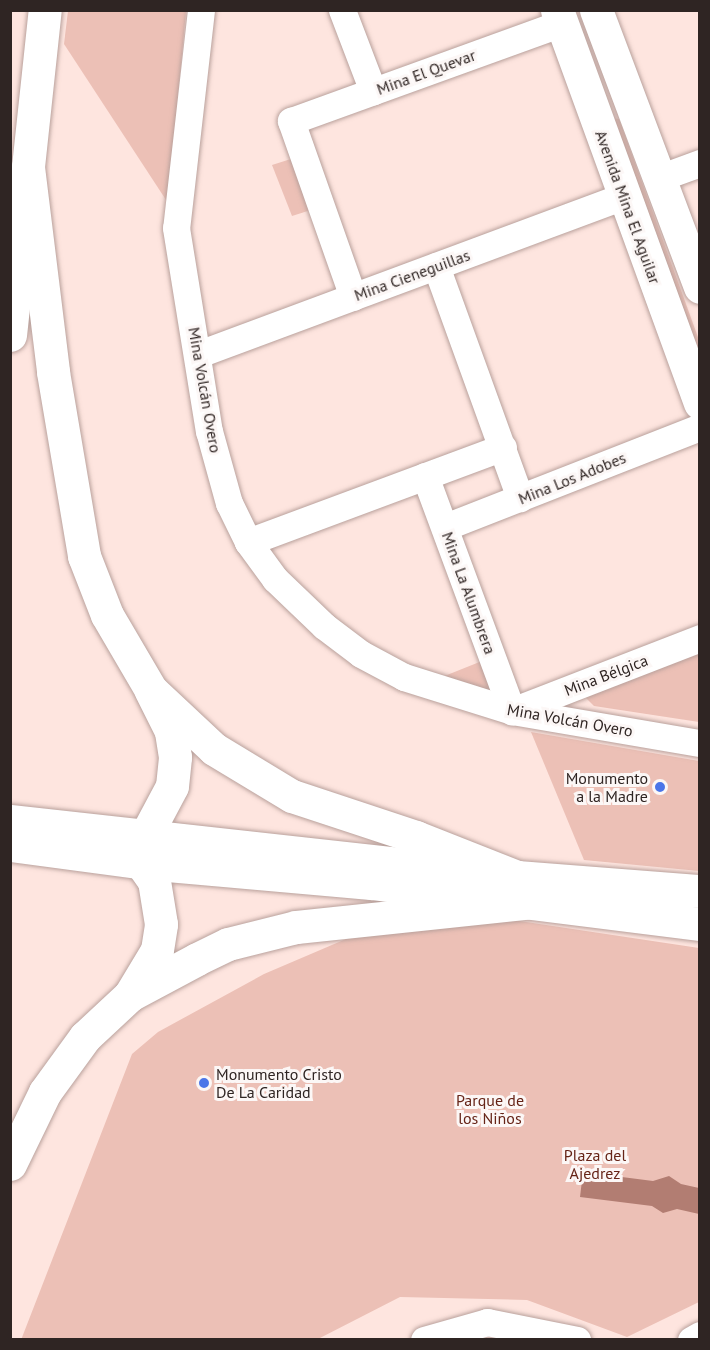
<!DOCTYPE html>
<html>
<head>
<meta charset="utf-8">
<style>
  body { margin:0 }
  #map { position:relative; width:710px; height:1350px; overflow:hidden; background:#fee5df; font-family:"PT Sans",sans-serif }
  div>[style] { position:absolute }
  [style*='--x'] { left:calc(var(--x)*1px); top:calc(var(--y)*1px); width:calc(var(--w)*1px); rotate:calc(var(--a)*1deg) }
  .green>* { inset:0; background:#ecc0b6 }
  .water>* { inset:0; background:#b27d72 }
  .roads { filter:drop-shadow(0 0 2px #b9a19c) drop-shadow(0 0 2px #b9a19c) }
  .minor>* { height:27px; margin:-13.5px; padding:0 13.5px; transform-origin:13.5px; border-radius:13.5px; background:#fff }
  .major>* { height:33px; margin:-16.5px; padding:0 16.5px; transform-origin:16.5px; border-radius:16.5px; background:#fff }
  .highway>* { height:33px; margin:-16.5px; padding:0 16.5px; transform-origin:16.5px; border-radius:16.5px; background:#fff }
  .dots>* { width:16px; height:16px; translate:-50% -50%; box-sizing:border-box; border:3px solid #fcf7f6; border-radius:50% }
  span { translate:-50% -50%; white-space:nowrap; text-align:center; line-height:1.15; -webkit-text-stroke:6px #fcf7f6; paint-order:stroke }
  .street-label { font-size:16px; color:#2f2523 }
  .poi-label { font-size:16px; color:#2f2523 }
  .right { translate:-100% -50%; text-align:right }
  .left { translate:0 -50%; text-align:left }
  .park-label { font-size:16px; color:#662417 }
  .frame { position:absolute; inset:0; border:12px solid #2f2523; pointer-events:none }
</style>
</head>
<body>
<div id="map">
  <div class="green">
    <div style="clip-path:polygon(68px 11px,186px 11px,168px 203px,64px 44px)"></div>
    <div style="clip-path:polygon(611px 118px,619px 119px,699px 340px,699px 381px)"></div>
    <div style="clip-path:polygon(294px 158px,314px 209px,292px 216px,272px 165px)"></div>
    <div style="clip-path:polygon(699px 647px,699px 722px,594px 706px,584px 696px)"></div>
    <div style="clip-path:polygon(487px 659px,504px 705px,432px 681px)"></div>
    <div style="clip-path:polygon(531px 732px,699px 761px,699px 871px,584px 860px)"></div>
    <div style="clip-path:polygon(486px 916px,699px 948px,699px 1302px,627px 1337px,527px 1300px,400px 1297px,318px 1339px,21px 1340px,132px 1054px,158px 1032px,264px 974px,353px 936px)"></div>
  </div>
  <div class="water">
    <div style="clip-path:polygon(583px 1172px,653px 1181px,669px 1176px,681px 1184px,699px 1188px,699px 1214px,677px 1209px,663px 1213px,652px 1206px,580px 1197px)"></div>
  </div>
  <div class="roads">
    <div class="minor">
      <div style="--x:201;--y:10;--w:219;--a:96.5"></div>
      <div style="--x:176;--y:228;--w:206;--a:80.8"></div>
      <div style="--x:209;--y:431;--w:75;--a:74.5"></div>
      <div style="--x:229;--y:503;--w:43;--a:64"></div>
      <div style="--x:248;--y:542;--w:46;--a:53.9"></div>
      <div style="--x:275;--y:579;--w:68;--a:43.8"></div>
      <div style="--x:324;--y:626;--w:46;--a:37.1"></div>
      <div style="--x:361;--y:654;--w:49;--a:28.1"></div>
      <div style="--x:404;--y:677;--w:113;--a:17.5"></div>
      <div style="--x:512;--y:711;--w:191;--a:9.7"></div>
      <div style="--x:342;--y:10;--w:87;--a:69.1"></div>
      <div style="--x:659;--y:178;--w:44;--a:-20.1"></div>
      <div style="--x:436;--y:266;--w:247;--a:70.1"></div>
      <div style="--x:353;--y:297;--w:187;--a:-109.4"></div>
      <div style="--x:291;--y:121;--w:287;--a:-19.9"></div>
      <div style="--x:199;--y:354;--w:453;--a:-20.4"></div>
      <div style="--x:425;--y:476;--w:251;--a:69.7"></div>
      <div style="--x:512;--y:711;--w:202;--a:-21.2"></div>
      <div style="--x:445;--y:527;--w:274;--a:-21.4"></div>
      <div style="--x:248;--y:542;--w:272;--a:-20.4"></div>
      <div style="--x:424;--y:1340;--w:66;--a:-15.9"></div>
      <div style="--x:487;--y:1322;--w:92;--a:11.3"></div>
      <div style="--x:691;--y:1340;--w:10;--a:-29"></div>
    </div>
    <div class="major">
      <div style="--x:557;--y:10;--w:418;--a:70"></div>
      <div style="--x:596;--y:10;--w:296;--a:69.4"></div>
      <div style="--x:10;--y:821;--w:510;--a:6.3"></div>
      <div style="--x:517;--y:877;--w:184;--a:4.4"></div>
      <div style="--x:10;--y:845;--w:136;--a:7.6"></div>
      <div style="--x:145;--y:863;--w:227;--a:5.1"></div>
      <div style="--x:371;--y:883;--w:332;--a:7.1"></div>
      <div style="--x:129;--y:846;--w:20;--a:-33"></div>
      <div style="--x:146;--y:835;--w:55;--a:-62"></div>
      <div style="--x:172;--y:786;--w:29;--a:-84"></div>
      <div style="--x:175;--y:757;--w:26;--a:-99"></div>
      <div style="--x:171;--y:731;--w:45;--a:-116.6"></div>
      <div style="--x:130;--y:995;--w:52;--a:-59"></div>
      <div style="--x:157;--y:950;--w:26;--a:-81"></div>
      <div style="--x:161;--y:924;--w:44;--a:-99.2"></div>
      <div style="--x:154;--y:881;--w:37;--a:-125"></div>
    </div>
    <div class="highway">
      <div style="--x:28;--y:167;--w:207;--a:83"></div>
      <div style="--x:53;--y:372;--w:187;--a:80.4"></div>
      <div style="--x:84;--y:556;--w:63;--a:68.7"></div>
      <div style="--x:107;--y:615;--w:87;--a:59.6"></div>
      <div style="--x:151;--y:690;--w:86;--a:43.1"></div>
      <div style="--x:214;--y:749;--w:91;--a:31.1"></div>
      <div style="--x:292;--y:796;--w:131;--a:18.3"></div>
      <div style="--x:416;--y:837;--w:109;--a:21.6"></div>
      <div style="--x:10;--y:335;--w:327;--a:-83.9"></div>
      <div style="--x:10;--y:1164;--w:80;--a:-64.1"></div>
      <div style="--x:45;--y:1092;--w:68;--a:-54"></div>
      <div style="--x:85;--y:1037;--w:62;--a:-43"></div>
      <div style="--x:130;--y:995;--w:76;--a:-28.2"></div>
      <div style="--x:197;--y:959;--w:34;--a:-26"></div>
      <div style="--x:228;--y:944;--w:70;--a:-14"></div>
      <div style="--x:296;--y:927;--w:231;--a:-6"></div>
    </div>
  </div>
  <div class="dots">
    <div style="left:660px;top:787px;background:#4b75e8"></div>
    <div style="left:204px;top:1083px;background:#4b75e8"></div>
  </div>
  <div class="street-label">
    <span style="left:426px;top:72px;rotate:-20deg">Mina El Quevar</span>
    <span style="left:628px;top:207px;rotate:70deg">Avenida Mina El Aguilar</span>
    <span style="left:412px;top:275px;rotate:-20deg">Mina Cieneguillas</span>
    <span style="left:205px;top:390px;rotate:80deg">Mina Volcán Overo</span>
    <span style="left:572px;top:478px;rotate:-22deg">Mina Los Adobes</span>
    <span style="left:469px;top:593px;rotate:70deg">Mina La Alumbrera</span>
    <span style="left:606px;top:675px;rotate:-21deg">Mina Bélgica</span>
    <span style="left:570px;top:720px;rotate:10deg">Mina Volcán Overo</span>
  </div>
  <div class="poi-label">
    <span class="right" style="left:648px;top:787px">Monumento<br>a la Madre</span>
    <span class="left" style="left:216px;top:1083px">Monumento Cristo<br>De La Caridad</span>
  </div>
  <div class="park-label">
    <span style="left:490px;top:1109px">Parque de<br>los Niños</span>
    <span style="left:595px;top:1164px">Plaza del<br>Ajedrez</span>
  </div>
  <div class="frame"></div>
</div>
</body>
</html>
